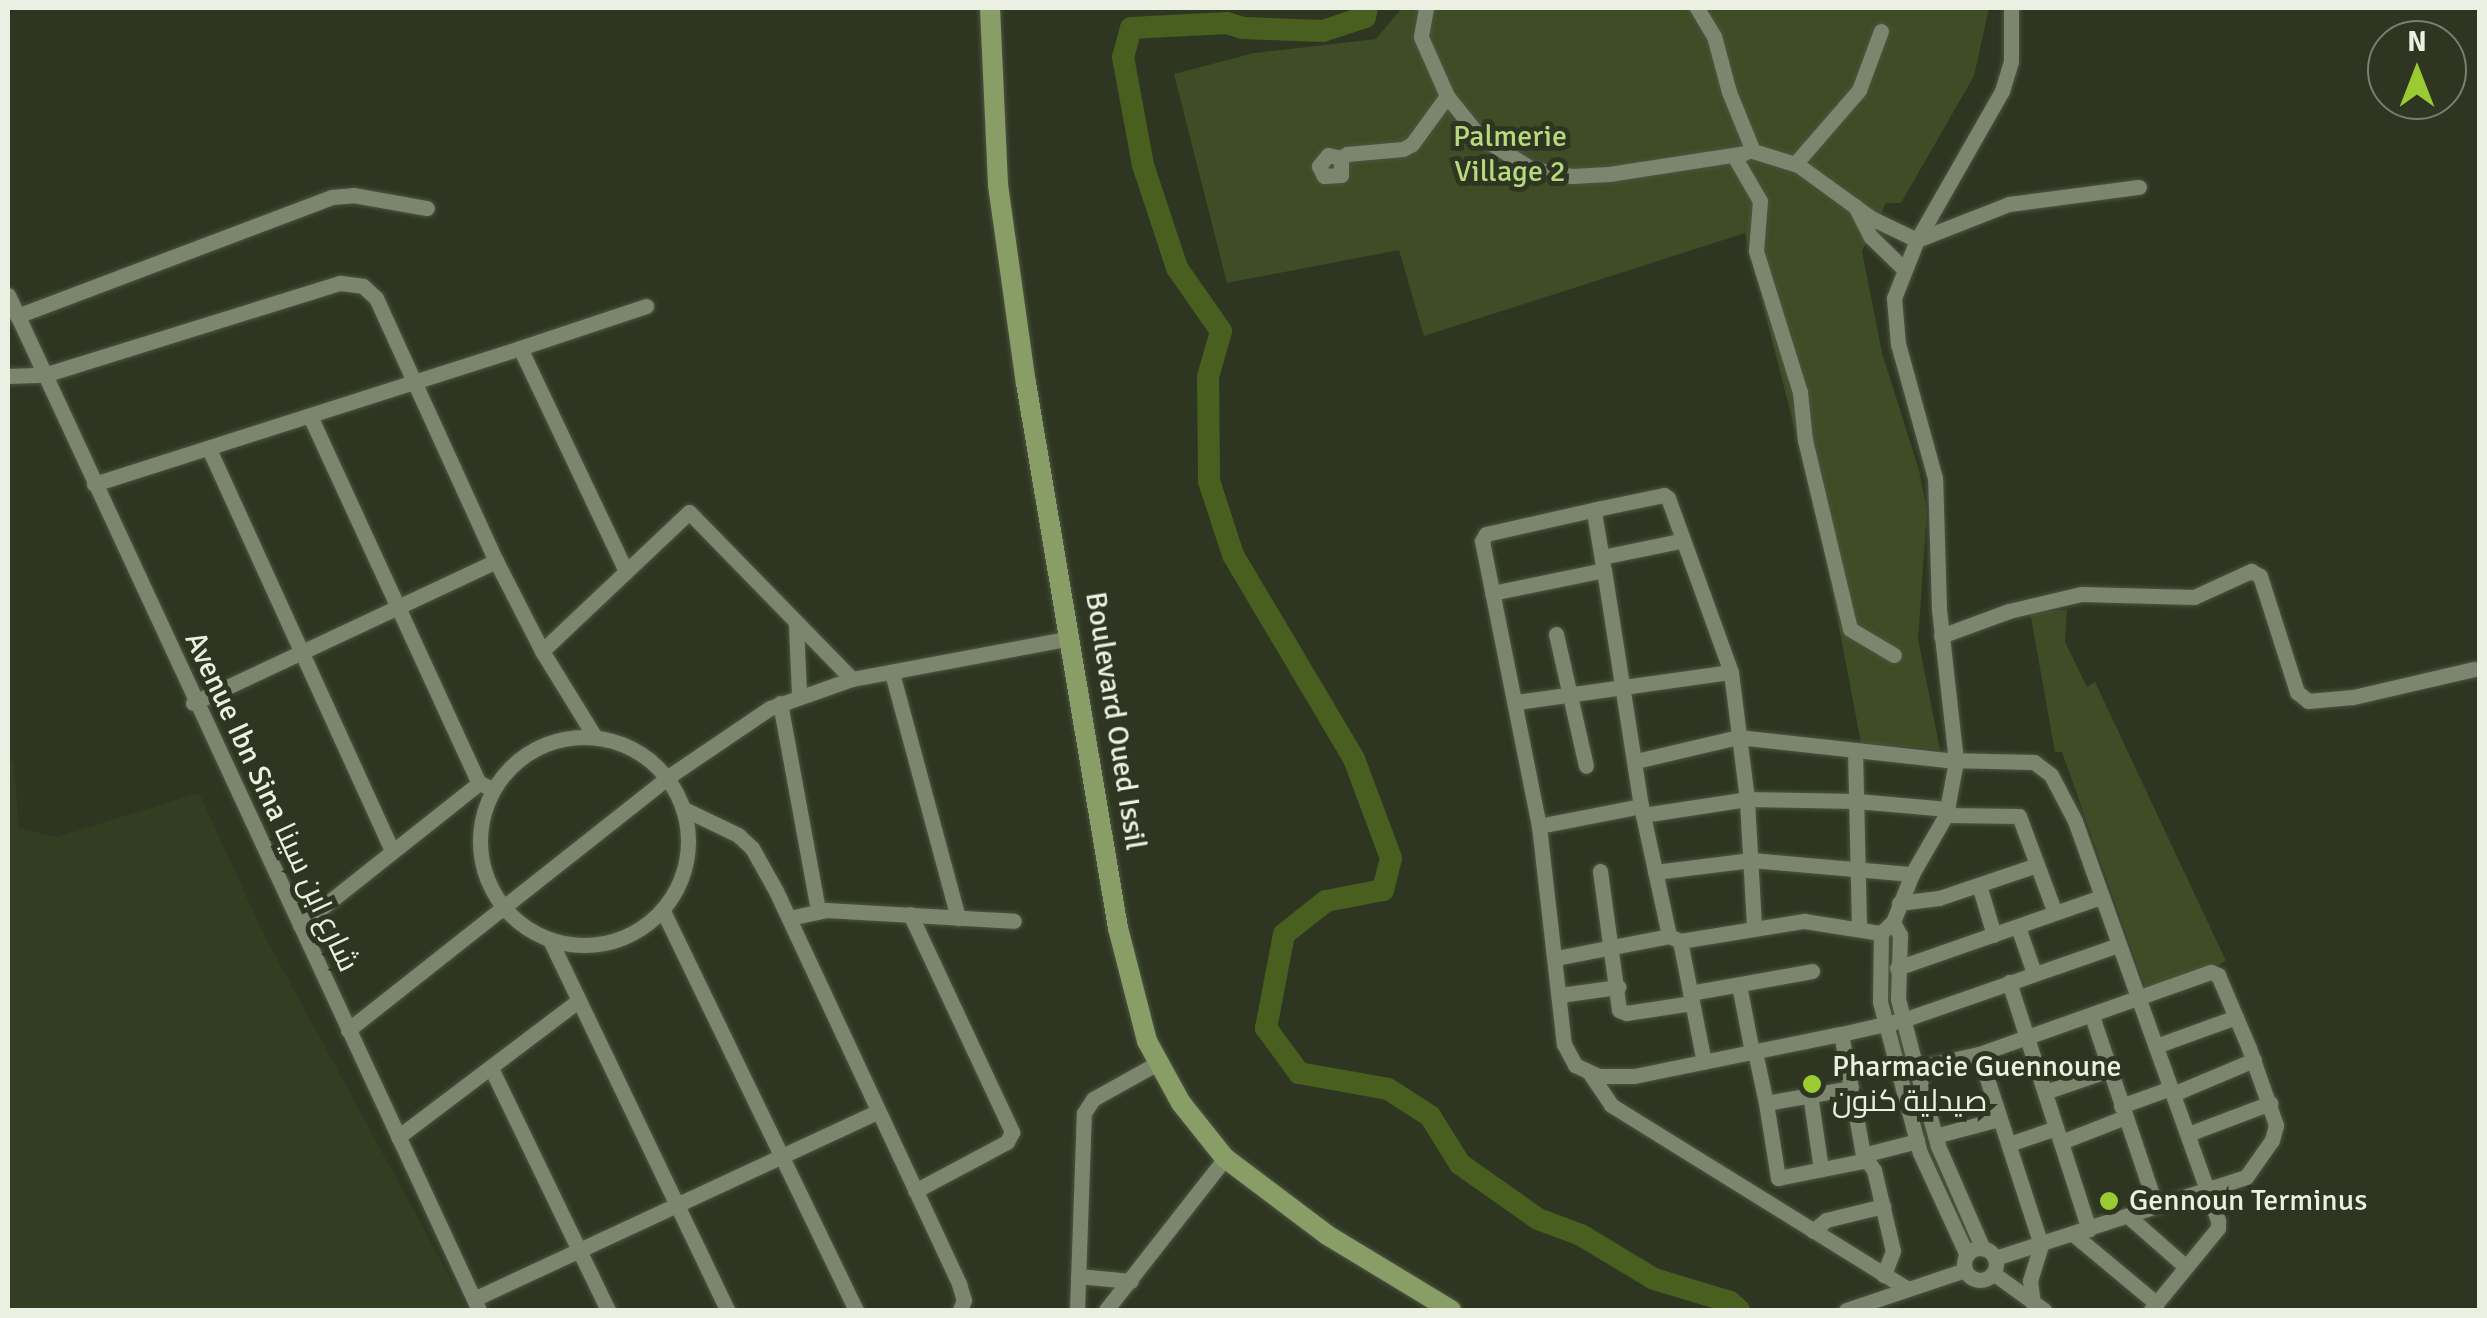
<!DOCTYPE html>
<html>
<head>
<meta charset="utf-8">
<style>
  body { margin:0 }
  #map { position:relative; width:2487px; height:1318px; overflow:hidden; background:#2e3622; font-family:Signika,Cairo,sans-serif }
  div>[style] { position:absolute }
  [style*='--x'] { left:calc(var(--x)*1px); top:calc(var(--y)*1px); width:calc(var(--w)*1px); rotate:calc(var(--a)*1deg) }
  .built>* { inset:0; background:#323d22 }
  .green>* { inset:0; background:#3e4d25 }
  .river>* { height:22px; margin:-11px; padding:0 11px; transform-origin:11px; border-radius:11px; background:#495f1f }
  .roads { filter:drop-shadow(0 0 2px #4d5442) drop-shadow(0 0 2px #4d5442) }
  .minor>* { height:15px; margin:-7.5px; padding:0 7.5px; transform-origin:7.5px; border-radius:7.5px; background:#7c856e }
  .minor>.ring { margin:-7.5px; padding:0; box-sizing:content-box; background:none; border:15px solid #7c856e; border-radius:50% }
  .major>* { height:20px; margin:-10px; padding:0 10px; transform-origin:10px; border-radius:10px; background:#899e66 }
  .dots>* { width:28px; height:28px; translate:-50% -50%; box-sizing:border-box; border:5px solid #2e3622; border-radius:50% }
  span { translate:-50% -50%; white-space:nowrap; text-align:center; line-height:1.15; -webkit-text-stroke:10px #2e3622; paint-order:stroke }
  .park-label { font-size:30px; color:#b7da7f }
  .street-label { font-size:30px; color:#ebf0e3 }
  .poi-label { font-size:30px; color:#ebf0e3 }
  .left { translate:0 -50%; text-align:left }
  .frame { position:absolute; inset:0; border:10px solid #ebf0e3; pointer-events:none }
  .north { position:absolute; left:2367px; top:20px; width:100px; height:100px; box-sizing:border-box; background:#2e3622; border:2px solid #7a806f; border-radius:50%; rotate:0deg; font-size:28px; font-weight:700; line-height:40px; text-align:center; color:#ebf0e3 }
  .north::after { content:''; display:block; margin:auto; width:35px; height:45px; background:#9bcb33; clip-path:polygon(50% 0,100% 100%,50% 72%,0 100%) }
</style>
</head>
<body>
<div id="map">
  <div class="built">
    <div style="clip-path:polygon(8px 761px,14px 761px,19px 828px,57px 837px,199px 793px,265px 937px,468px 1310px,8px 1310px)"></div>
  </div>
  <div class="green">
    <div style="clip-path:polygon(1402px 8px,1989px 8px,1974px 76px,1901px 203px,1886px 203px,1862px 251px,1882px 353px,1919px 470px,1927px 511px,1918px 639px,1940px 750px,1861px 743px,1822px 537px,1745px 233px,1424px 336px,1399px 250px,1227px 283px,1174px 74px,1254px 53px,1376px 39px)"></div>
    <div style="clip-path:polygon(2067px 610px,2065px 642px,2087px 687px,2095px 682px,2226px 961px,2148px 995px,2062px 752px,2055px 752px,2030px 612px)"></div>
  </div>
  <div class="river">
    <div style="--x:1367;--y:8;--w:9;--a:103"></div>
    <div style="--x:1365;--y:17;--w:44;--a:161.6"></div>
    <div style="--x:1323;--y:31;--w:80;--a:-177.9"></div>
    <div style="--x:1243;--y:28;--w:17;--a:-163"></div>
    <div style="--x:1227;--y:23;--w:96;--a:177"></div>
    <div style="--x:1131;--y:28;--w:30;--a:105"></div>
    <div style="--x:1123;--y:57;--w:110;--a:79.5"></div>
    <div style="--x:1143;--y:165;--w:108;--a:71.7"></div>
    <div style="--x:1177;--y:268;--w:77;--a:55.1"></div>
    <div style="--x:1221;--y:331;--w:48;--a:105.8"></div>
    <div style="--x:1208;--y:377;--w:104;--a:89.4"></div>
    <div style="--x:1209;--y:481;--w:78;--a:72"></div>
    <div style="--x:1233;--y:555;--w:237;--a:59.3"></div>
    <div style="--x:1354;--y:759;--w:106;--a:69.5"></div>
    <div style="--x:1391;--y:858;--w:33;--a:104"></div>
    <div style="--x:1383;--y:890;--w:58;--a:169.1"></div>
    <div style="--x:1326;--y:901;--w:53;--a:141.8"></div>
    <div style="--x:1284;--y:934;--w:96;--a:100.8"></div>
    <div style="--x:1266;--y:1028;--w:56;--a:53.7"></div>
    <div style="--x:1299;--y:1073;--w:90;--a:10.2"></div>
    <div style="--x:1388;--y:1089;--w:50;--a:32.7"></div>
    <div style="--x:1430;--y:1116;--w:57;--a:58"></div>
    <div style="--x:1460;--y:1164;--w:95;--a:35.2"></div>
    <div style="--x:1538;--y:1219;--w:46;--a:20.4"></div>
    <div style="--x:1581;--y:1235;--w:85;--a:31.1"></div>
    <div style="--x:1654;--y:1279;--w:79;--a:16.8"></div>
    <div style="--x:1730;--y:1302;--w:12;--a:42"></div>
  </div>
  <div class="roads">
    <div class="minor">
      <div style="--x:1426;--y:8;--w:29;--a:100"></div>
      <div style="--x:1421;--y:37;--w:64;--a:66.2"></div>
      <div style="--x:1447;--y:96;--w:51;--a:51.3"></div>
      <div style="--x:1479;--y:136;--w:62;--a:31.9"></div>
      <div style="--x:1532;--y:169;--w:41;--a:9.9"></div>
      <div style="--x:1572;--y:176;--w:37;--a:-3"></div>
      <div style="--x:1609;--y:174;--w:137;--a:-8.8"></div>
      <div style="--x:1697;--y:8;--w:33;--a:59"></div>
      <div style="--x:1714;--y:36;--w:58;--a:75"></div>
      <div style="--x:1729;--y:92;--w:64;--a:67.9"></div>
      <div style="--x:1753;--y:151;--w:47;--a:17.3"></div>
      <div style="--x:1798;--y:165;--w:90;--a:36"></div>
      <div style="--x:1871;--y:218;--w:51;--a:25.6"></div>
      <div style="--x:1917;--y:240;--w:99;--a:-21.4"></div>
      <div style="--x:2009;--y:204;--w:131;--a:-7.5"></div>
      <div style="--x:1734;--y:156;--w:52;--a:60"></div>
      <div style="--x:1760;--y:201;--w:50;--a:94.6"></div>
      <div style="--x:1756;--y:251;--w:148;--a:72.7"></div>
      <div style="--x:1800;--y:392;--w:48;--a:84.1"></div>
      <div style="--x:1805;--y:440;--w:194;--a:76.6"></div>
      <div style="--x:1850;--y:629;--w:51;--a:30.6"></div>
      <div style="--x:1341;--y:158;--w:17;--a:90"></div>
      <div style="--x:1341;--y:175;--w:17;--a:177"></div>
      <div style="--x:1324;--y:176;--w:11;--a:-117"></div>
      <div style="--x:1319;--y:166;--w:14;--a:-51"></div>
      <div style="--x:1328;--y:155;--w:13;--a:13"></div>
      <div style="--x:1341;--y:158;--w:7;--a:-34"></div>
      <div style="--x:1347;--y:154;--w:56;--a:-5.1"></div>
      <div style="--x:1403;--y:149;--w:10;--a:-29"></div>
      <div style="--x:1412;--y:144;--w:59;--a:-53.9"></div>
      <div style="--x:1795;--y:164;--w:98;--a:-49.1"></div>
      <div style="--x:1859;--y:90;--w:63;--a:-69.6"></div>
      <div style="--x:1855;--y:206;--w:34;--a:63"></div>
      <div style="--x:1870;--y:236;--w:46;--a:44.1"></div>
      <div style="--x:8;--y:295;--w:1119;--a:65.11"></div>
      <div style="--x:17;--y:316;--w:337;--a:-20.7"></div>
      <div style="--x:332;--y:197;--w:21;--a:-5"></div>
      <div style="--x:353;--y:195;--w:75;--a:10"></div>
      <div style="--x:520;--y:348;--w:133;--a:-18.4"></div>
      <div style="--x:8;--y:376;--w:36;--a:-2"></div>
      <div style="--x:44;--y:375;--w:310;--a:-17.3"></div>
      <div style="--x:340;--y:283;--w:23;--a:7"></div>
      <div style="--x:363;--y:286;--w:18;--a:43"></div>
      <div style="--x:376;--y:298;--w:289;--a:65.5"></div>
      <div style="--x:496;--y:561;--w:101;--a:62.9"></div>
      <div style="--x:542;--y:651;--w:101;--a:58.4"></div>
      <div style="--x:310;--y:416;--w:404;--a:65.3"></div>
      <div style="--x:479;--y:783;--w:15;--a:23"></div>
      <div style="--x:209;--y:449;--w:442;--a:65.5"></div>
      <div style="--x:94;--y:484;--w:447;--a:-17.7"></div>
      <div style="--x:520;--y:348;--w:247;--a:64.6"></div>
      <div style="--x:1594;--y:512;--w:55;--a:80.5"></div>
      <div style="--x:1602;--y:557;--w:80;--a:-11.6"></div>
      <div style="--x:1492;--y:593;--w:114;--a:-11.6"></div>
      <div style="--x:1604;--y:570;--w:239;--a:81.1"></div>
      <div style="--x:1641;--y:806;--w:133;--a:77.8"></div>
      <div style="--x:796;--y:625;--w:70;--a:87.5"></div>
      <div style="--x:1556;--y:634;--w:135;--a:77.2"></div>
      <div style="--x:1941;--y:636;--w:72;--a:-20.2"></div>
      <div style="--x:2009;--y:611;--w:74;--a:-13.3"></div>
      <div style="--x:2081;--y:594;--w:113;--a:1.5"></div>
      <div style="--x:2194;--y:597;--w:63;--a:-24.5"></div>
      <div style="--x:2251;--y:571;--w:10;--a:29"></div>
      <div style="--x:2260;--y:576;--w:122;--a:72.3"></div>
      <div style="--x:2297;--y:692;--w:14;--a:39"></div>
      <div style="--x:2308;--y:701;--w:45;--a:-5.1"></div>
      <div style="--x:2353;--y:697;--w:124;--a:-13"></div>
      <div style="--x:542;--y:651;--w:202;--a:-43.4"></div>
      <div style="--x:689;--y:512;--w:233;--a:45.7"></div>
      <div style="--x:892;--y:673;--w:254;--a:74.9"></div>
      <div style="--x:1517;--y:702;--w:216;--a:-8"></div>
      <div style="--x:193;--y:703;--w:335;--a:-25.1"></div>
      <div style="--x:780;--y:703;--w:210;--a:79.6"></div>
      <div class="ring" style="left:480px;top:737px;width:193px;height:193px"></div>
      <div style="--x:1855;--y:750;--w:179;--a:88.7"></div>
      <div style="--x:1636;--y:761;--w:105;--a:-13.2"></div>
      <div style="--x:1738;--y:737;--w:210;--a:6.3"></div>
      <div style="--x:1947;--y:760;--w:87;--a:1.3"></div>
      <div style="--x:2034;--y:762;--w:21;--a:37"></div>
      <div style="--x:2051;--y:775;--w:52;--a:62.4"></div>
      <div style="--x:2075;--y:821;--w:425;--a:70.3"></div>
      <div style="--x:2218;--y:1221;--w:7;--a:90"></div>
      <div style="--x:2218;--y:1228;--w:106;--a:129.3"></div>
      <div style="--x:684;--y:809;--w:60;--a:25.7"></div>
      <div style="--x:738;--y:835;--w:19;--a:43"></div>
      <div style="--x:752;--y:848;--w:49;--a:60.8"></div>
      <div style="--x:776;--y:891;--w:434;--a:65"></div>
      <div style="--x:959;--y:1284;--w:17;--a:73"></div>
      <div style="--x:964;--y:1300;--w:11;--a:112"></div>
      <div style="--x:1643;--y:815;--w:105;--a:-8.7"></div>
      <div style="--x:1747;--y:799;--w:110;--a:1"></div>
      <div style="--x:1857;--y:801;--w:91;--a:5"></div>
      <div style="--x:1946;--y:815;--w:73;--a:0.8"></div>
      <div style="--x:2019;--y:816;--w:103;--a:69.6"></div>
      <div style="--x:1539;--y:826;--w:104;--a:-11.1"></div>
      <div style="--x:1600;--y:871;--w:140;--a:82.2"></div>
      <div style="--x:1619;--y:1010;--w:8;--a:23"></div>
      <div style="--x:1626;--y:1013;--w:67;--a:-8.6"></div>
      <div style="--x:1655;--y:872;--w:97;--a:-7.1"></div>
      <div style="--x:1751;--y:860;--w:162;--a:5"></div>
      <div style="--x:1979;--y:885;--w:52;--a:73.3"></div>
      <div style="--x:1899;--y:903;--w:40;--a:-7.1"></div>
      <div style="--x:1939;--y:898;--w:103;--a:-18.6"></div>
      <div style="--x:663;--y:911;--w:443;--a:64.2"></div>
      <div style="--x:910;--y:914;--w:241;--a:64.9"></div>
      <div style="--x:1012;--y:1132;--w:11;--a:117"></div>
      <div style="--x:1007;--y:1142;--w:104;--a:152"></div>
      <div style="--x:789;--y:918;--w:38;--a:-12"></div>
      <div style="--x:826;--y:910;--w:188;--a:3.3"></div>
      <div style="--x:1893;--y:922;--w:15;--a:62"></div>
      <div style="--x:1900;--y:935;--w:64;--a:91.8"></div>
      <div style="--x:1898;--y:999;--w:71;--a:75.4"></div>
      <div style="--x:1916;--y:1068;--w:81;--a:74.2"></div>
      <div style="--x:1938;--y:1146;--w:112;--a:66.4"></div>
      <div style="--x:300;--y:925;--w:228;--a:-38.4"></div>
      <div style="--x:1754;--y:926;--w:127;--a:-93.2"></div>
      <div style="--x:1747;--y:799;--w:128;--a:-97.2"></div>
      <div style="--x:1731;--y:672;--w:185;--a:-109.9"></div>
      <div style="--x:1668;--y:498;--w:5;--a:-143"></div>
      <div style="--x:1664;--y:495;--w:64;--a:168.3"></div>
      <div style="--x:1601;--y:508;--w:118;--a:167.3"></div>
      <div style="--x:1486;--y:534;--w:8;--a:120"></div>
      <div style="--x:1482;--y:541;--w:291;--a:78.7"></div>
      <div style="--x:1539;--y:826;--w:219;--a:83.5"></div>
      <div style="--x:1564;--y:1044;--w:24;--a:62"></div>
      <div style="--x:1575;--y:1065;--w:26;--a:25"></div>
      <div style="--x:1599;--y:1076;--w:35;--a:0"></div>
      <div style="--x:1634;--y:1076;--w:211;--a:-11.5"></div>
      <div style="--x:1841;--y:1034;--w:64;--a:-12.7"></div>
      <div style="--x:1903;--y:1020;--w:228;--a:-19.2"></div>
      <div style="--x:2018;--y:927;--w:49;--a:70.8"></div>
      <div style="--x:550;--y:940;--w:410;--a:64.4"></div>
      <div style="--x:1680;--y:941;--w:123;--a:78.8"></div>
      <div style="--x:1556;--y:958;--w:115;--a:-11"></div>
      <div style="--x:1669;--y:936;--w:12;--a:24"></div>
      <div style="--x:1680;--y:941;--w:126;--a:-9.2"></div>
      <div style="--x:1804;--y:921;--w:78;--a:8.9"></div>
      <div style="--x:1897;--y:968;--w:216;--a:-19.2"></div>
      <div style="--x:2009;--y:982;--w:260;--a:72.1"></div>
      <div style="--x:1739;--y:985;--w:68;--a:79"></div>
      <div style="--x:1690;--y:993;--w:124;--a:-10.2"></div>
      <div style="--x:1560;--y:995;--w:59;--a:-7.9"></div>
      <div style="--x:2092;--y:1016;--w:200;--a:71.4"></div>
      <div style="--x:348;--y:1030;--w:408;--a:-38.3"></div>
      <div style="--x:668;--y:777;--w:123;--a:-34.1"></div>
      <div style="--x:770;--y:708;--w:87;--a:-19.5"></div>
      <div style="--x:852;--y:679;--w:223;--a:-10.6"></div>
      <div style="--x:1841;--y:1034;--w:55;--a:79.5"></div>
      <div style="--x:2156;--y:1046;--w:85;--a:-19.9"></div>
      <div style="--x:1755;--y:1052;--w:52;--a:77.8"></div>
      <div style="--x:1766;--y:1103;--w:86;--a:-10"></div>
      <div style="--x:1851;--y:1088;--w:68;--a:79.8"></div>
      <div style="--x:1863;--y:1155;--w:56;--a:-14.5"></div>
      <div style="--x:1979;--y:1054;--w:201;--a:72"></div>
      <div style="--x:2041;--y:1245;--w:37;--a:107"></div>
      <div style="--x:2030;--y:1280;--w:23;--a:83"></div>
      <div style="--x:491;--y:1068;--w:269;--a:64.2"></div>
      <div style="--x:1916;--y:1068;--w:65;--a:-12.5"></div>
      <div style="--x:1979;--y:1054;--w:246;--a:-19.5"></div>
      <div style="--x:2211;--y:972;--w:8;--a:23"></div>
      <div style="--x:2218;--y:975;--w:79;--a:67"></div>
      <div style="--x:2249;--y:1048;--w:82;--a:70.7"></div>
      <div style="--x:2276;--y:1125;--w:16;--a:105"></div>
      <div style="--x:2272;--y:1140;--w:45;--a:125.1"></div>
      <div style="--x:2246;--y:1177;--w:264;--a:162.1"></div>
      <div style="--x:1589;--y:1072;--w:40;--a:56"></div>
      <div style="--x:1611;--y:1105;--w:349;--a:31.8"></div>
      <div style="--x:2045;--y:1092;--w:68;--a:-19"></div>
      <div style="--x:1810;--y:1094;--w:76;--a:81.7"></div>
      <div style="--x:2173;--y:1094;--w:88;--a:-22.8"></div>
      <div style="--x:1766;--y:1103;--w:76;--a:80.9"></div>
      <div style="--x:1778;--y:1178;--w:92;--a:-11.3"></div>
      <div style="--x:2121;--y:1106;--w:53;--a:-19.8"></div>
      <div style="--x:2188;--y:1134;--w:88;--a:-20.7"></div>
      <div style="--x:1935;--y:1136;--w:66;--a:-14.9"></div>
      <div style="--x:398;--y:1137;--w:226;--a:-37.1"></div>
      <div style="--x:2061;--y:1142;--w:69;--a:-21.3"></div>
      <div style="--x:2009;--y:1144;--w:50;--a:-18.8"></div>
      <div style="--x:1863;--y:1155;--w:19;--a:54"></div>
      <div style="--x:1874;--y:1170;--w:83;--a:76.8"></div>
      <div style="--x:1893;--y:1251;--w:26;--a:111"></div>
      <div style="--x:2128;--y:1216;--w:77;--a:41.3"></div>
      <div style="--x:1813;--y:1231;--w:17;--a:-40"></div>
      <div style="--x:1826;--y:1220;--w:59;--a:-13.8"></div>
      <div style="--x:2073;--y:1234;--w:109;--a:39.8"></div>
      <div class="ring" style="left:1964px;top:1248px;width:17px;height:17px"></div>
      <div style="--x:1967;--y:1255;--w:112;--a:-114.7"></div>
      <div style="--x:1920;--y:1153;--w:156;--a:-104.8"></div>
      <div style="--x:1880;--y:1002;--w:69;--a:-89.2"></div>
      <div style="--x:1881;--y:933;--w:16;--a:-43"></div>
      <div style="--x:1893;--y:922;--w:52;--a:-68.4"></div>
      <div style="--x:1912;--y:874;--w:68;--a:-60"></div>
      <div style="--x:1946;--y:815;--w:55;--a:-79.5"></div>
      <div style="--x:1956;--y:761;--w:153;--a:-96.4"></div>
      <div style="--x:1939;--y:609;--w:131;--a:-91.7"></div>
      <div style="--x:1935;--y:478;--w:139;--a:-105.4"></div>
      <div style="--x:1898;--y:344;--w:46;--a:-95"></div>
      <div style="--x:1894;--y:298;--w:62;--a:-68.4"></div>
      <div style="--x:1917;--y:240;--w:172;--a:-60.3"></div>
      <div style="--x:2002;--y:91;--w:30;--a:-73"></div>
      <div style="--x:2011;--y:62;--w:54;--a:-90"></div>
      <div style="--x:1993;--y:1273;--w:63;--a:36"></div>
      <div style="--x:1078;--y:1276;--w:53;--a:5.4"></div>
      <div style="--x:474;--y:1299;--w:444;--a:-24.9"></div>
      <div style="--x:1077;--y:1310;--w:197;--a:-88"></div>
      <div style="--x:1084;--y:1113;--w:17;--a:-57"></div>
      <div style="--x:1093;--y:1099;--w:72;--a:-29.1"></div>
      <div style="--x:1106;--y:1310;--w:193;--a:-51.9"></div>
      <div style="--x:1846;--y:1310;--w:126;--a:-18.6"></div>
    </div>
    <div class="major">
      <div style="--x:990;--y:8;--w:177;--a:87.4"></div>
      <div style="--x:998;--y:185;--w:200;--a:82"></div>
      <div style="--x:1026;--y:383;--w:553;--a:80.42"></div>
      <div style="--x:1118;--y:928;--w:117;--a:75.6"></div>
      <div style="--x:1147;--y:1041;--w:71;--a:61.3"></div>
      <div style="--x:1181;--y:1103;--w:70;--a:51.3"></div>
      <div style="--x:1225;--y:1158;--w:128;--a:37"></div>
      <div style="--x:1327;--y:1235;--w:145;--a:31.2"></div>
    </div>
  </div>
  <div class="dots">
    <div style="left:1812px;top:1084px;background:#9bcb33"></div>
    <div style="left:2109px;top:1201px;background:#9bcb33"></div>
  </div>
  <div class="park-label">
    <span style="left:1510px;top:154px">Palmerie<br>Village 2</span>
  </div>
  <div class="street-label">
    <span style="left:1115px;top:721px;rotate:81deg">Boulevard Oued Issil</span>
    <span style="left:271px;top:802px;rotate:65deg">Avenue Ibn Sina شارع ابن سينا</span>
  </div>
  <div class="poi-label">
    <span class="left" style="left:1832px;top:1084px">Pharmacie Guennoune<br>صيدلية كنون</span>
    <span class="left" style="left:2129px;top:1201px">Gennoun Terminus</span>
  </div>
  <div class="frame"></div>
  <div class="north">N</div>
</div>
</body>
</html>
